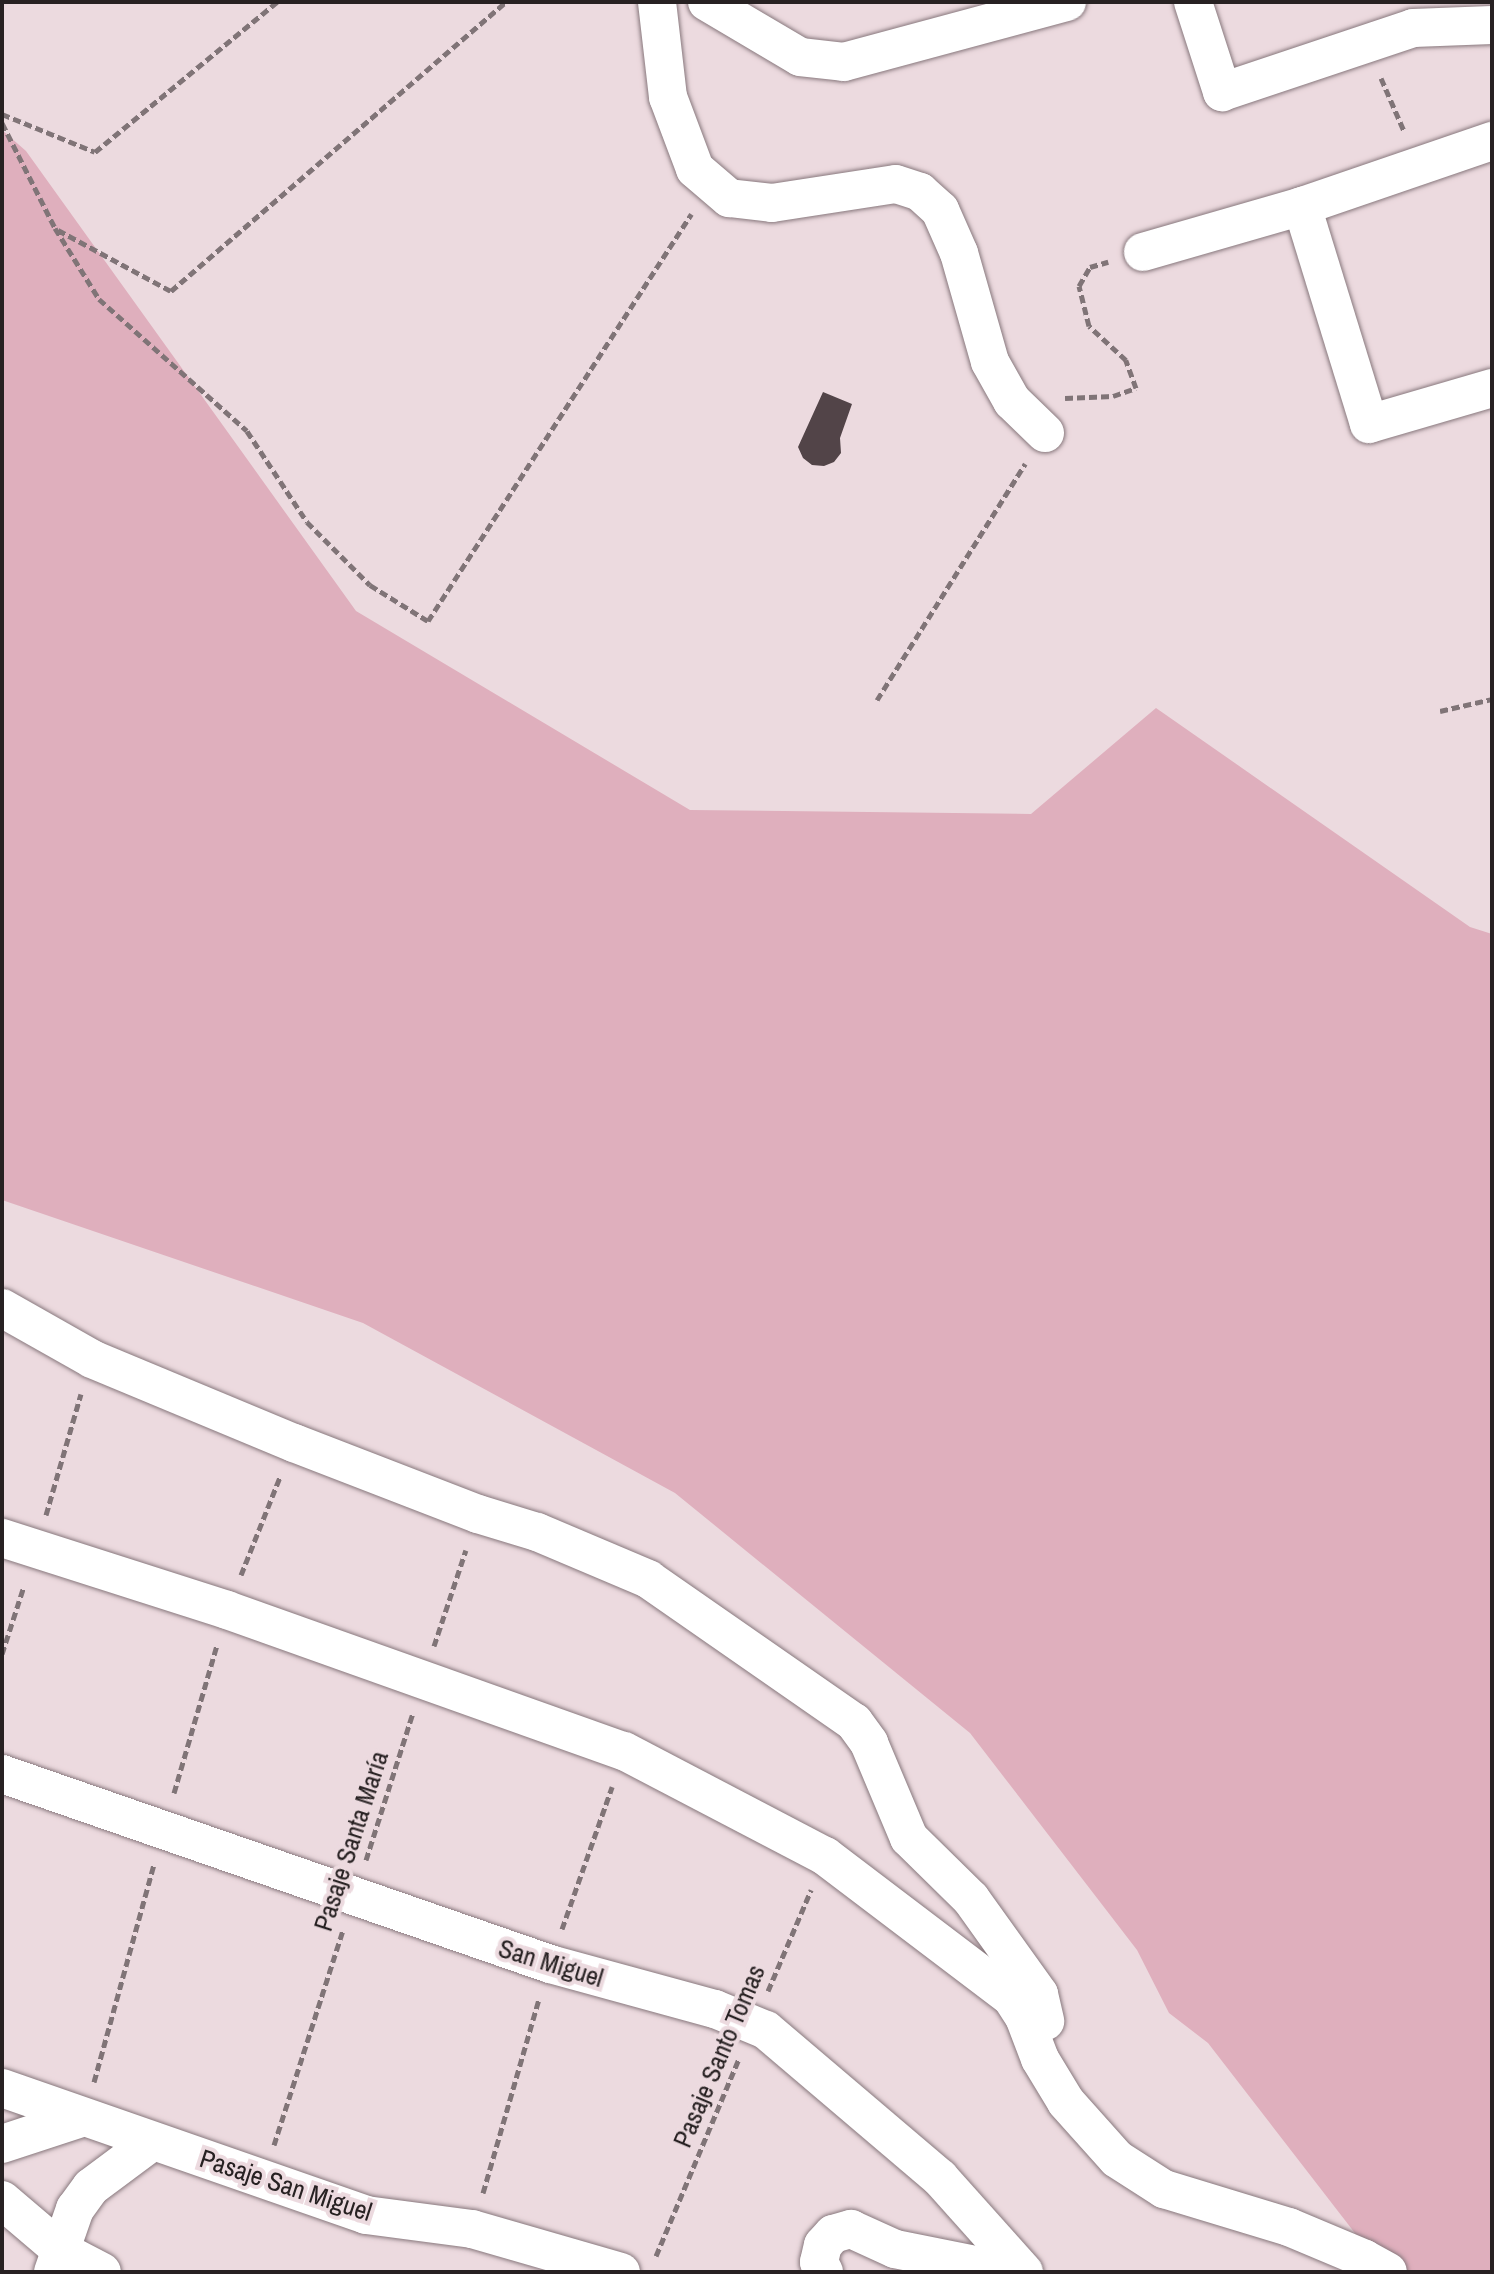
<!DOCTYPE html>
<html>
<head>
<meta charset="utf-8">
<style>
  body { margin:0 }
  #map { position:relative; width:1494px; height:2274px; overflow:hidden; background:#ecdadf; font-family:"Archivo Narrow",sans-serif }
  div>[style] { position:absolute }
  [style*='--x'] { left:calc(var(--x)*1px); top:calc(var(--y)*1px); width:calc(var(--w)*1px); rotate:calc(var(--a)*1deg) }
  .green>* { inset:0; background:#dfafbd }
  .building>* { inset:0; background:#524448 }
  .path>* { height:5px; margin-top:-2.5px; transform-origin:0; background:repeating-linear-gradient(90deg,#807477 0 8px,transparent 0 12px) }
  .roads { filter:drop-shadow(0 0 2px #88787d) drop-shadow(0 0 2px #88787d) }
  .minor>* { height:38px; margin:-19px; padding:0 19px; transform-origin:19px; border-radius:19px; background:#fff }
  span { translate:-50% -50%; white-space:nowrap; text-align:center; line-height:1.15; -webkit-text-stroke:8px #ecdadf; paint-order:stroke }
  .street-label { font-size:26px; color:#272122 }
  .frame { position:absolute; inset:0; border:4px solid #272122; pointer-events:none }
</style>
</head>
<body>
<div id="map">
  <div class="green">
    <div style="clip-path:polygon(2px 130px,26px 151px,356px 611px,690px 810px,1031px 814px,1156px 708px,1470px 927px,1492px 934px,1492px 2272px,1385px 2272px,1208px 2043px,1169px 2013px,1137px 1950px,970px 1733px,675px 1493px,363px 1323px,2px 1200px)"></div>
  </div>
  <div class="building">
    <div style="clip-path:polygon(823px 392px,852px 404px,840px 438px,841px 453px,834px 462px,824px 466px,812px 465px,803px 458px,798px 447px)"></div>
  </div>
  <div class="path">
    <div style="--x:1381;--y:78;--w:58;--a:66.5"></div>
    <div style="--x:2;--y:114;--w:100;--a:22.2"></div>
    <div style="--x:95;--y:152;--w:236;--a:-39.5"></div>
    <div style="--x:2;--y:123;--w:118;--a:63.2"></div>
    <div style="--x:55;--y:228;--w:84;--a:58.2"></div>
    <div style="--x:99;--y:299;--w:198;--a:41.7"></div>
    <div style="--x:247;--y:431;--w:109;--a:56.6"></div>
    <div style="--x:307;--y:522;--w:89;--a:45"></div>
    <div style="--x:370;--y:585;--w:68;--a:31.8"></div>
    <div style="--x:428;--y:621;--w:485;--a:-57.1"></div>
    <div style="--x:58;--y:230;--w:128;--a:28.4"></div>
    <div style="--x:171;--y:291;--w:442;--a:-40.8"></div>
    <div style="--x:1065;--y:398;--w:48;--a:-2.4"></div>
    <div style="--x:1113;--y:396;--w:24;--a:-19"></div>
    <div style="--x:1136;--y:388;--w:30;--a:-110"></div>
    <div style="--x:1126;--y:360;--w:50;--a:-137.4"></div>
    <div style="--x:1089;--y:326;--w:41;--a:-104"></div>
    <div style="--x:1079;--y:286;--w:22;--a:-60"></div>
    <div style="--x:1090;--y:267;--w:19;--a:-16"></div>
    <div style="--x:877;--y:700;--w:279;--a:-57.9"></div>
    <div style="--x:1440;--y:711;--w:53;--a:-13"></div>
    <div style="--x:46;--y:1515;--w:126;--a:-73.9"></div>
    <div style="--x:241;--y:1575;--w:105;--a:-68.3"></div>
    <div style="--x:434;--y:1646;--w:101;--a:-71.6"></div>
    <div style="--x:2;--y:1654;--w:71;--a:-72.1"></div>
    <div style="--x:174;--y:1793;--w:154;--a:-73.8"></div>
    <div style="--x:366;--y:1860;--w:154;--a:-72.3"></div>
    <div style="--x:562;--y:1929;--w:151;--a:-70.6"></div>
    <div style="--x:768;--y:1991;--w:110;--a:-66.9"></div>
    <div style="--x:94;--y:2082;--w:226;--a:-74.6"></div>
    <div style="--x:274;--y:2145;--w:226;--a:-72.2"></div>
    <div style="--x:483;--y:2193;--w:202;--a:-73.9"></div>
    <div style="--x:656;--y:2256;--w:214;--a:-67.2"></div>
  </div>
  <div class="roads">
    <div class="minor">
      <div style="--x:657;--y:2;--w:96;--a:83.4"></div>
      <div style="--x:668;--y:97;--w:77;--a:69.4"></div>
      <div style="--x:695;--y:169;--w:45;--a:40.5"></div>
      <div style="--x:729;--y:198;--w:43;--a:6.6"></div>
      <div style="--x:772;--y:203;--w:125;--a:-8.7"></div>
      <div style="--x:896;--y:184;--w:25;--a:18"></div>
      <div style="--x:920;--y:192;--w:27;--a:42"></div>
      <div style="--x:940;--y:210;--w:47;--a:66.2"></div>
      <div style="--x:959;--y:253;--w:113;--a:74.1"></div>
      <div style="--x:990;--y:362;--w:45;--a:60.6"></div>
      <div style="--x:1012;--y:401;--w:46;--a:44.1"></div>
      <div style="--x:707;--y:2;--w:108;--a:30.6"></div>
      <div style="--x:800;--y:57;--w:44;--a:6.5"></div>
      <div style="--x:844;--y:62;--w:231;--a:-15.1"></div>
      <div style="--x:1193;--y:2;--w:95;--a:72.1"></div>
      <div style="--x:1222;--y:92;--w:201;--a:-18.5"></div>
      <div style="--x:1413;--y:28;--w:79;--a:-2.2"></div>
      <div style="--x:1302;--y:206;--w:228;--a:72.9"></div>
      <div style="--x:1369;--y:424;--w:128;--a:-16.3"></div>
      <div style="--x:1143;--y:252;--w:166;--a:-16.1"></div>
      <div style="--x:1302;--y:206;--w:201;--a:-18.9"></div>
      <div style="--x:2;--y:1308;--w:103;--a:29.5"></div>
      <div style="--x:92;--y:1359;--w:219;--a:22.6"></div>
      <div style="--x:294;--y:1443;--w:197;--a:21.1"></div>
      <div style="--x:478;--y:1514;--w:62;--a:17"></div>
      <div style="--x:537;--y:1532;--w:121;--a:22.9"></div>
      <div style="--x:648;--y:1579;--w:251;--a:34.8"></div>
      <div style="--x:854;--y:1722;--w:26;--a:54"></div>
      <div style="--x:869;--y:1743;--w:103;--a:67.2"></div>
      <div style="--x:909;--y:1838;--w:87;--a:44.5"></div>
      <div style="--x:971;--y:1899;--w:117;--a:54.4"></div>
      <div style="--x:1039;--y:1994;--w:28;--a:77"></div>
      <div style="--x:2;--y:1538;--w:236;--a:17.7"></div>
      <div style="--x:227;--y:1610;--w:421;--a:19.6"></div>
      <div style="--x:624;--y:1751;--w:227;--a:27.6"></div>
      <div style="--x:825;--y:1856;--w:233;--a:37.2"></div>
      <div style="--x:1011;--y:1997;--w:24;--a:57"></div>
      <div style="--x:1024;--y:2017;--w:45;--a:69.1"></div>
      <div style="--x:1040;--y:2059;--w:50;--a:58.8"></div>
      <div style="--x:1066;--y:2102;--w:76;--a:48.2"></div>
      <div style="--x:1117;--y:2159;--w:56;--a:32.6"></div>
      <div style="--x:1164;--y:2189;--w:131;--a:16.9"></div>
      <div style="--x:1289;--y:2227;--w:82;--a:22.8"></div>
      <div style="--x:1365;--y:2259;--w:26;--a:29"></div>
      <div style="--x:2;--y:1774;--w:580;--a:19.12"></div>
      <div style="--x:550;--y:1964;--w:171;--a:15.3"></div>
      <div style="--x:715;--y:2009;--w:55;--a:22.4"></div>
      <div style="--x:766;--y:2030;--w:228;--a:40.4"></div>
      <div style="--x:940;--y:2178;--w:126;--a:48.2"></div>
      <div style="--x:2;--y:2088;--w:386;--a:19.2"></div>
      <div style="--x:366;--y:2215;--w:107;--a:7.5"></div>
      <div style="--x:472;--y:2229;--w:155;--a:16.1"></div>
      <div style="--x:2;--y:2144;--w:86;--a:-18.2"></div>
      <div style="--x:2;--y:2200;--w:79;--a:40.4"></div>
      <div style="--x:62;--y:2251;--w:45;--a:27.7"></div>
      <div style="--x:53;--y:2272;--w:67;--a:-70.8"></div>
      <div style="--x:75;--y:2209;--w:27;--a:-54"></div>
      <div style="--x:91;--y:2187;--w:77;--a:-36.6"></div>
      <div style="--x:824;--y:2272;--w:11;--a:-117"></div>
      <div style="--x:819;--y:2262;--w:17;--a:-77"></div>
      <div style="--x:823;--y:2245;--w:15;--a:-48"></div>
      <div style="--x:833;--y:2234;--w:19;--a:-16"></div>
      <div style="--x:851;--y:2229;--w:48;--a:24.4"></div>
      <div style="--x:895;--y:2249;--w:117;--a:11.3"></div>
    </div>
  </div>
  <div class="street-label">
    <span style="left:351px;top:1841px;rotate:-72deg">Pasaje Santa María</span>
    <span style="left:551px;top:1963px;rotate:17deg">San Miguel</span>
    <span style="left:719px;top:2056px;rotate:-67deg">Pasaje Santo Tomas</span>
    <span style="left:286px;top:2185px;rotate:18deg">Pasaje San Miguel</span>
  </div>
  <div class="frame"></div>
</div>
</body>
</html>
